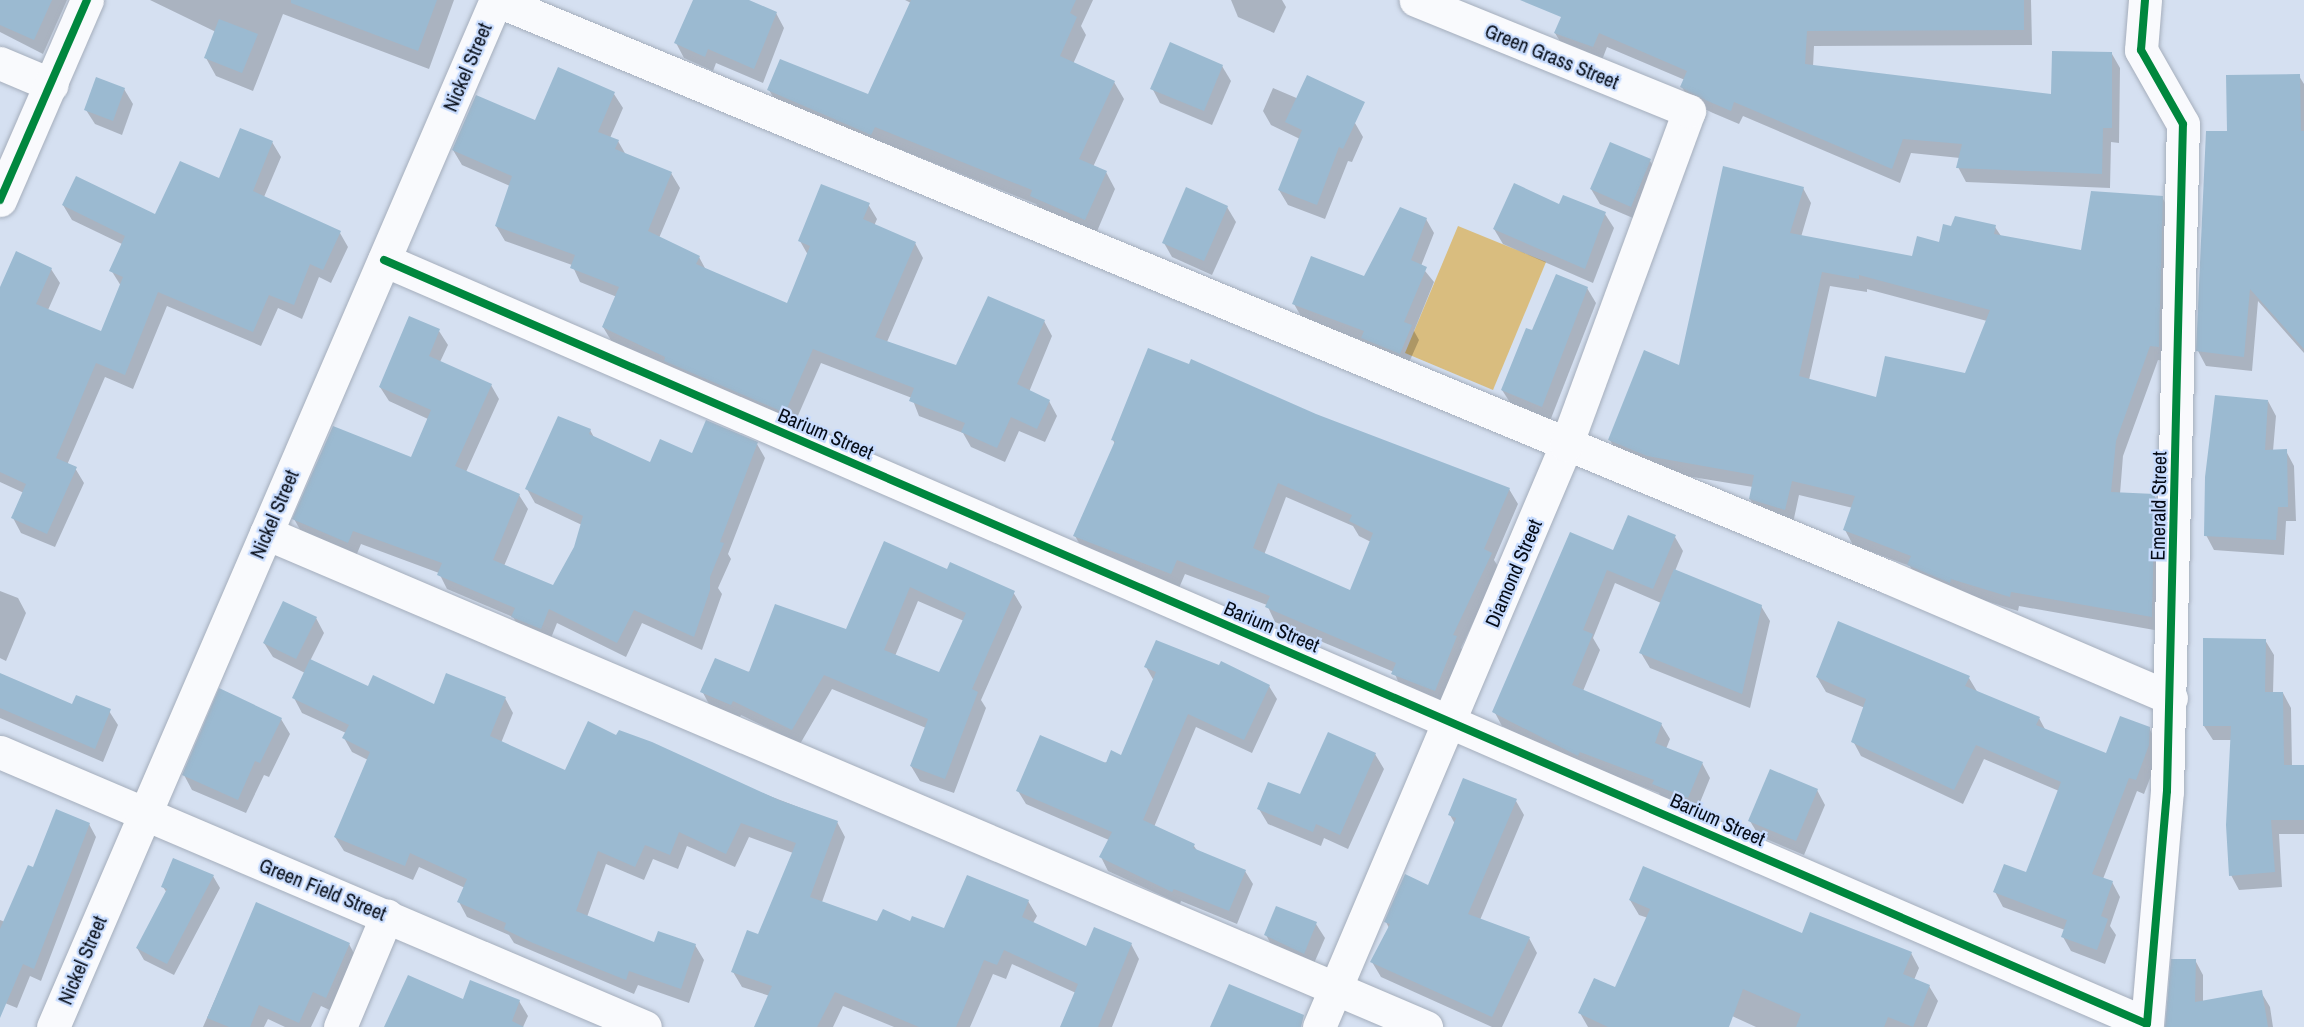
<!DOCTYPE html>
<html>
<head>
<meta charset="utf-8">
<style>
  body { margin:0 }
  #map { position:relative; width:2304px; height:1027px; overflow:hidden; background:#d5e0f1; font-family:"Archivo Narrow",sans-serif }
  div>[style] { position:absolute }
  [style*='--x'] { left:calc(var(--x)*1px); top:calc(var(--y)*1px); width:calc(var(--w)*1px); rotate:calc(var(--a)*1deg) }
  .green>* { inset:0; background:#d9bd7f }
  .shadow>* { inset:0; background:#0003 }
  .building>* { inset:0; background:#9bbad1 }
  .roads { filter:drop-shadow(0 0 2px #a5aebc) drop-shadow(0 0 2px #a5aebc) }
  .minor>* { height:33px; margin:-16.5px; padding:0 16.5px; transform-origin:16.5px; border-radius:16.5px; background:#f9fafd }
  .major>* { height:33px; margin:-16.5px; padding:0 16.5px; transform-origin:16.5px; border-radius:16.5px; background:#f9fafd }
  .cycleway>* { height:8px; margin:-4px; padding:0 4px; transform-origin:4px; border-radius:4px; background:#00873e }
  span { translate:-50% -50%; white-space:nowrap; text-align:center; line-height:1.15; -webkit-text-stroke:4.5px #c8dcfe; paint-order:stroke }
  .street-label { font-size:20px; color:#050b16 }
</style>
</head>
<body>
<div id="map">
  <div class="green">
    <div style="clip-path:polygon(1458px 226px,1546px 262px,1493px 390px,1405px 353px)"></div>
  </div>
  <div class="shadow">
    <div style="clip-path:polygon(0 0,67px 0,43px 54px,0 32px)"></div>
    <div style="clip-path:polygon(150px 0,454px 0,429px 69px,283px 14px,253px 91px,216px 76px,206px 58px,216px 32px)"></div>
    <div style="clip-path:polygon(695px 0,747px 0,776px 13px,784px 28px,763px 83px,716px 63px,713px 71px,684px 58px,676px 43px)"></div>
    <div style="clip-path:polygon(905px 0,1093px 0,1081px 26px,1086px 35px,1073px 64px,1114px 82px,1124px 99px,1093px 167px,1106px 172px,1115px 189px,1095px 236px,1041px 212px,1036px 204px,884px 143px,881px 151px,779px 107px,769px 90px,869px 96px,911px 3px)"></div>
    <div style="clip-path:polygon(1231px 0,1282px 0,1286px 7px,1274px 33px,1238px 17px)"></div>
    <div style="clip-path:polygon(1570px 0,2031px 0,2032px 45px,1814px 46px,1813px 67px,2053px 96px,2112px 54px,2120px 68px,2119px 143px,2111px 142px,2110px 188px,1966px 182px,1958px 167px,1960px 158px,1911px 153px,1900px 183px,1743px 116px,1739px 124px,1713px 113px,1690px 102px,1682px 87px,1685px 80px,1607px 47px,1602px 60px,1564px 48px,1555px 33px)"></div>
    <div style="clip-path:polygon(1222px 66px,1231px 81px,1212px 125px,1160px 103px,1152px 88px)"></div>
    <div style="clip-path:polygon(2299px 76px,2304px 84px,2304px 353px,2258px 301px,2252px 371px,2206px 366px,2198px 351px,2229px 132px)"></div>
    <div style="clip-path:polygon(1273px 88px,1355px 123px,1363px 137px,1352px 162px,1348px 161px,1325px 219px,1288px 205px,1279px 190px,1300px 139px,1271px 125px,1263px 111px)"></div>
    <div style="clip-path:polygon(124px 89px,133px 104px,122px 135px,95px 124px,86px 110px)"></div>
    <div style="clip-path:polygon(614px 94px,623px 108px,610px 138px,618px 141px,626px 155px,671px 173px,680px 188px,659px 238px,699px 257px,706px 270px,788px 305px,808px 255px,800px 241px,868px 204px,877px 219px,874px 226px,915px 243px,923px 258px,887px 342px,957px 367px,1044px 321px,1052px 336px,1029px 392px,1049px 401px,1057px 416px,1045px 442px,1019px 431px,1005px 462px,971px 447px,963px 433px,919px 416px,912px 398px,821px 363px,793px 427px,612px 342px,603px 327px,617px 297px,580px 282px,572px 265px,505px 241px,496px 226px,510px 186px,462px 165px,453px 150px)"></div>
    <div style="clip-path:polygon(272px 142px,281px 157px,264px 197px,340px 233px,348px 247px,331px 283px,319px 277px,302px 319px,278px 308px,261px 346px,167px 306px,133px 389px,105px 377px,67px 465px,75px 468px,84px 483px,55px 547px,21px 533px,13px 518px,24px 493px,0 482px,0 297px,51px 269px,60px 283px,48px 310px,102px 333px,121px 286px,111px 270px,122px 244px,72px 220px,63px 205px,156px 216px,220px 180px)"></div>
    <div style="clip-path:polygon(1650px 161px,1659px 175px,1640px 221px,1600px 204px,1591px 189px)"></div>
    <div style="clip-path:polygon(evenodd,1803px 188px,1811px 203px,1801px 237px,1913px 258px,1940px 244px,1952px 228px,1995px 227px,2001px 236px,2082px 252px,2162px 197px,2170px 212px,2166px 361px,2158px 360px,2123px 456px,2120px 494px,2154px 495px,2163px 510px,2160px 631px,2019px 606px,2018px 611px,1917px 579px,1910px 566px,1853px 545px,1845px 530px,1853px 508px,1799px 495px,1793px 523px,1759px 513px,1750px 499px,1753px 487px,1656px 471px,1618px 455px,1610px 440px,1680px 367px,1803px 188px,1830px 286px,1867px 292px,1867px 289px,1987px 321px,1966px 375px,1878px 399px,1809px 380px,1830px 286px)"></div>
    <div style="clip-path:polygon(1560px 206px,1605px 214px,1614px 228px,1593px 283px,1503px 244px,1494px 229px)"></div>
    <div style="clip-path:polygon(1227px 207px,1236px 222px,1212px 275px,1172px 257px,1164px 243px)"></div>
    <div style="clip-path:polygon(1426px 219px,1434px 233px,1421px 266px,1434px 282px,1414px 331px,1419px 340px,1407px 367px,1371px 352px,1365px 342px,1302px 318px,1294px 304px,1364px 278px)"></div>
    <div style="clip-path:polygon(1587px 288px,1596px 303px,1550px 421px,1511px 404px,1502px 390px,1533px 332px)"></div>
    <div style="clip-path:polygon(439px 331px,448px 345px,440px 362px,491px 385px,499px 399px,466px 472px,519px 495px,528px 509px,504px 566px,554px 587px,575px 548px,582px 525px,535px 503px,527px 489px,590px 430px,595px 439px,650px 464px,757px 444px,765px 458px,728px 554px,731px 559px,718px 588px,722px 594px,702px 650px,642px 623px,626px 657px,557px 623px,549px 643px,521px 631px,513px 617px,447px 589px,439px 573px,361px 544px,356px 556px,302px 533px,294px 519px,412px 459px,428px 419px,389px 401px,380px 387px)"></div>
    <div style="clip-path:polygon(2268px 401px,2276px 416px,2273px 451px,2286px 451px,2294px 466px,2296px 521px,2286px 521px,2284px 555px,2214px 550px,2206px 535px)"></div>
    <div style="clip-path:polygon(evenodd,1315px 415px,1509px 489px,1518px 504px,1494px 560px,1499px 568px,1461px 648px,1464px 652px,1443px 705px,1401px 688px,1394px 672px,1275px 622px,1267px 605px,1185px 574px,1179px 588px,1083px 550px,1075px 536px,1115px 444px,1113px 440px,1315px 415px,1286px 497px,1353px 526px,1359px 536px,1371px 542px,1351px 592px,1264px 555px,1286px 497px)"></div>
    <div style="clip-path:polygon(1675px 537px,1683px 551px,1675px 571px,1761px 606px,1770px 621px,1750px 708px,1650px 668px,1641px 653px,1661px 603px,1615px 583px,1593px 638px,1600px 650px,1583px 691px,1661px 724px,1670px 739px,1666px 749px,1702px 763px,1710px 778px,1696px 812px,1662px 799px,1659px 793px,1588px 766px,1586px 770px,1502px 726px,1494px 711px,1614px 552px)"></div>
    <div style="clip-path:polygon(evenodd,885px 543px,947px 571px,1013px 592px,1022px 607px,981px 700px,986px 708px,954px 793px,920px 781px,911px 766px,926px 728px,832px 689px,800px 744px,741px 715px,739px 719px,710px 706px,702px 691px,846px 631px,885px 543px,918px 601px,964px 621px,940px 673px,895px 656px,918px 601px)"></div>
    <div style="clip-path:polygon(0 591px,18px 598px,26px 613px,6px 661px,0 658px)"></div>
    <div style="clip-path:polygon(316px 618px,324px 633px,310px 661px,368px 688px,435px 706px,505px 698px,513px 713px,501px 743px,566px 772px,617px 737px,837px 822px,845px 837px,822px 902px,878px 923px,911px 923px,945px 930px,1028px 901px,1037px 916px,1033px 923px,1087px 948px,1131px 944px,1139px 959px,1112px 1027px,1061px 1027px,1076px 993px,1012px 964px,1006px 979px,993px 974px,970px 1027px,894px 1027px,843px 1006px,833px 1027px,756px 1027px,770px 996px,742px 987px,733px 972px,759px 936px,793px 853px,749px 837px,735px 867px,687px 846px,678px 869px,653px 859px,644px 880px,606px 864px,587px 917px,655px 944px,695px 945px,704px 960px,689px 1003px,638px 985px,634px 994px,514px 943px,509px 935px,467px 917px,459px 902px,465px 888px,419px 867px,413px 880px,344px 851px,335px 837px,368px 760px,352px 752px,344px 738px,346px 733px,302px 713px,294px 698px,305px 673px,273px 657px,264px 643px)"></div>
    <div style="clip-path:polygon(2265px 640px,2274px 655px,2273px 693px,2283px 693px,2291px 708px,2292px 766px,2304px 766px,2304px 834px,2279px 834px,2282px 887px,2239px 890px,2231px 875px,2232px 740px,2213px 740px,2204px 726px)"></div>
    <div style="clip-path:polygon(1146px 667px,1269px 686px,1277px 699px,1252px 753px,1196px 727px,1154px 827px,1194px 846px,1198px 852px,1245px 871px,1253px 884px,1237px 924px,1181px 901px,1180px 904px,1108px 871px,1101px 857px,1109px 840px,1026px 804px,1018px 791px,1122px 757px,1154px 681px)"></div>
    <div style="clip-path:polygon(0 674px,72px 706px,109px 711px,118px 725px,103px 762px,0 718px)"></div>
    <div style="clip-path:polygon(1817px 677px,1969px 678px,1978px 693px,2039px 718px,2046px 731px,2107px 755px,2149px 728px,2157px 743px,2157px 760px,2144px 794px,2137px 791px,2103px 879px,2112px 882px,2120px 897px,2110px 926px,2116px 935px,2105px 964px,2071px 951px,2063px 937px,2065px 930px,2003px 907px,1995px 892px,2027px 874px,2059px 791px,1984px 759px,1963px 804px,1861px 756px,1853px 741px,1865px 708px,1826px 692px)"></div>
    <div style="clip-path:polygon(281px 719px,290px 734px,269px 777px,264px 775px,246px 813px,192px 790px,184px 775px)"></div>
    <div style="clip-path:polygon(1375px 754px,1384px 769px,1348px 849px,1324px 838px,1321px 846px,1268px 824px,1259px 809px,1301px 796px)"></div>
    <div style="clip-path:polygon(1817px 790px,1825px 805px,1804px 855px,1759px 836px,1750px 821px)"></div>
    <div style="clip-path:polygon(1516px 801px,1524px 815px,1480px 920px,1529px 938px,1537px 953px,1502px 1027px,1492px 1027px,1381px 977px,1372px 962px,1389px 928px,1386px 922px,1428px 887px,1455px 824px,1450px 815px)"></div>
    <div style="clip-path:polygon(89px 824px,96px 837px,41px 981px,30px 976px,17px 1008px,0 1001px,0 920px,5px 922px,34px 869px)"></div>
    <div style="clip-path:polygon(213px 876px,220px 888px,174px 975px,144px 960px,137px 948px,167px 893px,163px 887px)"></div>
    <div style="clip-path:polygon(1630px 900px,1802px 935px,1811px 914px,1911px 953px,1919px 968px,1914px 980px,1929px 986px,1938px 1001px,1927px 1027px,1756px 1027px,1708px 1005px,1697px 1027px,1588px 1027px,1580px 1013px,1616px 989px,1648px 918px,1639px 915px)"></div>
    <div style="clip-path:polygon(257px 904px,349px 944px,357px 959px,334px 1012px,321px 1006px,311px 1027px,285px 1027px,268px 1019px,264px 1027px,203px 1027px)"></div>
    <div style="clip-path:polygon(1277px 907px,1316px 924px,1325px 938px,1312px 968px,1274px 950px,1266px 935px)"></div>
    <div style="clip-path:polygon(2195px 960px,2203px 975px,2203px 1002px,2261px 992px,2270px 1007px,2273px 1027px,2165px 1027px)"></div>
    <div style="clip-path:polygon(463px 1001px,519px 1001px,528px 1016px,523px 1027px,385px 1027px)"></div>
  </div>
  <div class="building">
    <div style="clip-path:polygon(0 0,52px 0,34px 40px,0 25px)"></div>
    <div style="clip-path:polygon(291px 0,437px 0,418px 51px,291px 3px)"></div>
    <div style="clip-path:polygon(693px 0,749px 0,777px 12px,754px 69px,708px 49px,705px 57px,674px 43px)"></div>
    <div style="clip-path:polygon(911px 0,1076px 0,1070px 13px,1077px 17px,1060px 56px,1115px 81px,1079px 159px,1107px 171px,1085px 220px,1030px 196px,1032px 190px,875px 127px,871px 135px,767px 90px,780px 59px,868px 94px)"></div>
    <div style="clip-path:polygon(1520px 0,2024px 0,2024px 30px,1807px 31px,1805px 64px,2051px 94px,2052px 51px,2112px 52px,2112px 128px,2103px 128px,2102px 174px,1956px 168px,1962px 144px,1903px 139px,1892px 169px,1734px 102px,1731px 111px,1703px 99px,1680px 87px,1687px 71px,1599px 33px,1593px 47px,1554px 33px,1561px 17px)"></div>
    <div style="clip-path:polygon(219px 19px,258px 34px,242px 73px,204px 58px)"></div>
    <div style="clip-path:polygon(1170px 42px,1223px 65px,1204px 111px,1150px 89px)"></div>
    <div style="clip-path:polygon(558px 67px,615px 92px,598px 132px,619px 140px,615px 149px,672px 172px,648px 231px,700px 256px,696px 264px,787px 303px,810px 246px,798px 241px,821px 184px,870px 203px,863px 219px,916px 242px,875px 337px,956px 365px,988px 296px,1045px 320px,1017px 384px,1050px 400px,1037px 429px,1011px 417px,997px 448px,961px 432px,965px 423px,909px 401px,914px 388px,813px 349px,785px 413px,664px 361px,665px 357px,602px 327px,619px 287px,570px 268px,575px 255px,495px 226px,512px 176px,452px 150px,476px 95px,535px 120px)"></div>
    <div style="clip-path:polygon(2300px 74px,2301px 131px,2304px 131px,2304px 349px,2250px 289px,2244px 357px,2196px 351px,2206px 131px,2227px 131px,2226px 75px)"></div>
    <div style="clip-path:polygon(1307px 75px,1365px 102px,1343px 149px,1339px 147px,1317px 205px,1278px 190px,1302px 130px,1285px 122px)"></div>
    <div style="clip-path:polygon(96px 77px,125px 88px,113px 121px,84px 110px)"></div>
    <div style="clip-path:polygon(240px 128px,273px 141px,253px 191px,341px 231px,323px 270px,310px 264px,294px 305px,269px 295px,253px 332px,158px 292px,125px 375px,96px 363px,56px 458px,77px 467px,47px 534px,11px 518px,26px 484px,0 472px,0 287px,16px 251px,52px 268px,36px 304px,101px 331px,123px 277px,109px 271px,125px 236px,62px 205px,76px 176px,155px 214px,180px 161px,219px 178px)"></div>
    <div style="clip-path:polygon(1610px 142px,1651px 159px,1631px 207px,1590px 189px)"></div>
    <div style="clip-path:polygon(evenodd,1723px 166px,1804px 187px,1790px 233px,1912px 256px,1917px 236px,1939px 242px,1943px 224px,1951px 226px,1955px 216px,1996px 225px,1994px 234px,2081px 250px,2091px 191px,2163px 196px,2159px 347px,2150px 346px,2116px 441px,2111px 492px,2155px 494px,2152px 617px,2011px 592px,2010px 597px,1951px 579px,1950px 583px,1907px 565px,1911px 556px,1843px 530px,1855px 496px,1792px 481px,1785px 510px,1749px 499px,1754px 475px,1647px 456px,1608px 440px,1644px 350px,1679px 365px,1723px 166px,1822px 272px,1859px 279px,1859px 275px,1990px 310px,1965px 373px,1885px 356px,1876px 397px,1799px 376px,1822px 272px)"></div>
    <div style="clip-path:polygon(1514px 183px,1559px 204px,1563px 195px,1606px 212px,1585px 269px,1493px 229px)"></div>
    <div style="clip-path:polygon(1186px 187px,1228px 206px,1204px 261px,1162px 243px)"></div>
    <div style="clip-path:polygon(1400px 207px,1427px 218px,1411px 260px,1427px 267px,1404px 322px,1412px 325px,1400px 354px,1361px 338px,1364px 331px,1292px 304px,1311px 256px,1364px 276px)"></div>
    <div style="clip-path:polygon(1556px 274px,1588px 287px,1542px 407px,1501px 390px,1526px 328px,1532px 330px)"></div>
    <div style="clip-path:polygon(409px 316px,440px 329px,429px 356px,492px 384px,455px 466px,520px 494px,493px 560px,553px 585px,574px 547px,583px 516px,525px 489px,558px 416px,591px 429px,589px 434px,650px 462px,660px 439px,692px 453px,706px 420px,758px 442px,720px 542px,724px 543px,710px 577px,710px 590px,694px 637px,634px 610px,617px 643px,549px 609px,541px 629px,511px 617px,515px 608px,437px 575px,442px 563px,353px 531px,348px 543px,292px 519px,333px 426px,411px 457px,431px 410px,379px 387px)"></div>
    <div style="clip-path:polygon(evenodd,1148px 348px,1189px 364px,1191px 359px,1316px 414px,1510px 488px,1484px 549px,1492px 553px,1453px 635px,1457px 636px,1435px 691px,1391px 674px,1396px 663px,1265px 607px,1270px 596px,1177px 560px,1171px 574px,1073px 536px,1115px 441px,1111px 440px,1148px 348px,1278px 483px,1352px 515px,1349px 521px,1373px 533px,1350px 590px,1253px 548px,1278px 483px)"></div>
    <div style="clip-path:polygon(2215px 395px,2268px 400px,2265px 450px,2287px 449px,2288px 507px,2278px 507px,2276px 540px,2204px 536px,2205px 477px)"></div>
    <div style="clip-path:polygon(1628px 515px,1676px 535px,1653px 589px,1607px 570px,1583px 630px,1593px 634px,1572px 685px,1662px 723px,1655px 743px,1703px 762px,1688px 798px,1652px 784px,1654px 780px,1580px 752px,1578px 756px,1492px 712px,1570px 532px,1613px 550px)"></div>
    <div style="clip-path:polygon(evenodd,884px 541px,947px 569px,950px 562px,1015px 591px,972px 689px,978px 692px,945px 779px,910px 766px,928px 719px,824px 675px,792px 730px,733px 701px,731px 705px,700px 692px,715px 658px,749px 672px,775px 604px,846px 629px,884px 541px,910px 587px,966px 613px,939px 672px,884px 650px,910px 587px)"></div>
    <div style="clip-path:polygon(1674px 569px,1762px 605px,1742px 694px,1639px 653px)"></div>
    <div style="clip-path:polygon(283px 601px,317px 617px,296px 659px,263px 643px)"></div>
    <div style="clip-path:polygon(1838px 621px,1970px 676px,1965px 686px,2040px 717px,2036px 725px,2106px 753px,2120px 716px,2150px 727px,2149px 745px,2136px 780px,2129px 778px,2092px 874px,2113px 881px,2101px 916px,2108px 919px,2097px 950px,2061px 937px,2067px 920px,1993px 892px,2004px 864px,2026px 872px,2061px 782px,1976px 745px,1954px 790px,1851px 742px,1866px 699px,1816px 677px)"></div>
    <div style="clip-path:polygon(2203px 638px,2266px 639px,2265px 692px,2283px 692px,2284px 765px,2304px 765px,2304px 820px,2271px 820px,2275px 872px,2229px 876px,2226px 825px,2231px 726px,2203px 726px)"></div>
    <div style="clip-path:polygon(1156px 640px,1219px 665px,1221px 661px,1270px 685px,1244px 740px,1188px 714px,1143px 820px,1195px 844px,1193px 848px,1246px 870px,1229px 911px,1174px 889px,1172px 892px,1099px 857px,1112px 832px,1016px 791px,1040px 735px,1106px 763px,1111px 750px,1121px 755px,1156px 672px,1144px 667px)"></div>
    <div style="clip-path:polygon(310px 659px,368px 686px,373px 675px,434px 704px,446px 673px,506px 697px,490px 736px,565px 770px,588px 721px,616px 735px,619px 730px,652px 742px,779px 800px,838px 821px,810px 897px,877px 921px,883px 909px,910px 921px,912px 916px,944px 928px,967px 875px,1029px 900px,1022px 917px,1086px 946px,1094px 927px,1132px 943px,1098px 1027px,1060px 1027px,1078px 984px,1004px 950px,997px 965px,984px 960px,956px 1027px,919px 1027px,835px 992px,817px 1027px,754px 1027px,772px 986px,731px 972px,747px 930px,758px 934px,796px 843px,741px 823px,726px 854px,679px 832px,670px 855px,645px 845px,635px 867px,598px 851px,576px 911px,654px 942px,658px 931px,696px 944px,681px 989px,629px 971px,626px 980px,533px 943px,504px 929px,506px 923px,457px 902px,467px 879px,410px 853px,405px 866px,334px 837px,370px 752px,342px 738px,349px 725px,292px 698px)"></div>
    <div style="clip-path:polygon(0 673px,72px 704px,76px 695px,111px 709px,95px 749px,0 708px)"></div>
    <div style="clip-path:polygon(219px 688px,282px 718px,260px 763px,255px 761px,238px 800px,182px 775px)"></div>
    <div style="clip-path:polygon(1328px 732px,1376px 753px,1340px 835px,1316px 824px,1313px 832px,1257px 809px,1268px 782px,1300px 794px)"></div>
    <div style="clip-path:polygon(1770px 769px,1818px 789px,1796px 841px,1748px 821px)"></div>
    <div style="clip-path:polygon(1463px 778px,1517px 799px,1468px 914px,1530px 937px,1492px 1017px,1370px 962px,1390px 924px,1384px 922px,1405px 874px,1428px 885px,1456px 818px,1448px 815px)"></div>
    <div style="clip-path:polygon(56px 809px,90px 823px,34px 969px,23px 964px,0 1018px,0 929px,28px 865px,33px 867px)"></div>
    <div style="clip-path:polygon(173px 858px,214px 875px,167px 964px,136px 948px,167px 889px,161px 887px)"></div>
    <div style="clip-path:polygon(1643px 866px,1802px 933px,1810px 912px,1912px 952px,1903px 974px,1930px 985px,1913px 1027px,1888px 1017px,1884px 1027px,1796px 1027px,1801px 1014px,1743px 989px,1729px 1027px,1608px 1027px,1578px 1013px,1594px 978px,1615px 987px,1650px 909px,1629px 900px)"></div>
    <div style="clip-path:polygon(256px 902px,350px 943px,326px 998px,313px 992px,299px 1023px,259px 1005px,250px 1027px,229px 1027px,207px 1018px)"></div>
    <div style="clip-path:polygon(1276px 906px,1317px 922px,1304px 954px,1264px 935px)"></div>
    <div style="clip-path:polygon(2171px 959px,2196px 959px,2195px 1002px,2262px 990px,2268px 1027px,2165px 1027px)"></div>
    <div style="clip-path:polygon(408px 975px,463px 999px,470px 980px,520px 1000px,512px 1021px,524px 1027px,384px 1027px)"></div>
    <div style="clip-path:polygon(1229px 984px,1304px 1015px,1301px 1027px,1210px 1027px)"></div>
  </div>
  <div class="roads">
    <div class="minor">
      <div style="--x:496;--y:0;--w:1505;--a:22.51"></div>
      <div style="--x:1886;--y:576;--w:310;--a:23.2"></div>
      <div style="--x:0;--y:63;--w:56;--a:22.9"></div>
      <div style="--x:384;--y:260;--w:1921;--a:23.43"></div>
      <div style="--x:2147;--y:1024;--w:234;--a:-85.1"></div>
      <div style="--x:2167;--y:791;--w:667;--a:-88.63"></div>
      <div style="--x:2183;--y:124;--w:85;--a:-119.6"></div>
      <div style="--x:2141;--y:50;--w:50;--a:-85.4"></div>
      <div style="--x:266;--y:533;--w:1261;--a:23.07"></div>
      <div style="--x:0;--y:752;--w:701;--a:23.09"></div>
      <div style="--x:53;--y:1027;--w:1118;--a:-66.67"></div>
      <div style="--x:340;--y:1027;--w:121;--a:-67.2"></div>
      <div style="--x:1319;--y:1027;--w:632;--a:-67"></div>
      <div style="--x:1566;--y:445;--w:356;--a:-69.8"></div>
      <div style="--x:1689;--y:111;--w:295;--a:-157.9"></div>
    </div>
    <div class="major">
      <div style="--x:0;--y:200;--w:218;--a:-66.5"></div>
    </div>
  </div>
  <div class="cycleway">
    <div style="--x:0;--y:200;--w:218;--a:-66.5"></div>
    <div style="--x:384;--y:260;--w:1921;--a:23.43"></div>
    <div style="--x:2147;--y:1024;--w:234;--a:-85.1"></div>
    <div style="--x:2167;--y:791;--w:667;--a:-88.63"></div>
    <div style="--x:2183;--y:124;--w:85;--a:-119.6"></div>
    <div style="--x:2141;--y:50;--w:50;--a:-85.4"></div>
  </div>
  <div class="street-label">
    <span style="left:1552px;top:56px;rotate:22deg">Green Grass Street</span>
    <span style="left:467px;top:67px;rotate:-67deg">Nickel Street</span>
    <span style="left:826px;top:433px;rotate:23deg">Barium Street</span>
    <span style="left:2158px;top:506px;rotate:-89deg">Emerald Street</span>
    <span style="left:274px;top:514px;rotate:-67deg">Nickel Street</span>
    <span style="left:1513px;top:573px;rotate:-67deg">Diamond Street</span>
    <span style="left:1272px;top:626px;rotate:23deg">Barium Street</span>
    <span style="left:1718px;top:819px;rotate:24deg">Barium Street</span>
    <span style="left:323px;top:889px;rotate:22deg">Green Field Street</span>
    <span style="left:82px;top:960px;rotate:-67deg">Nickel Street</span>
  </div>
</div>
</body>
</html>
